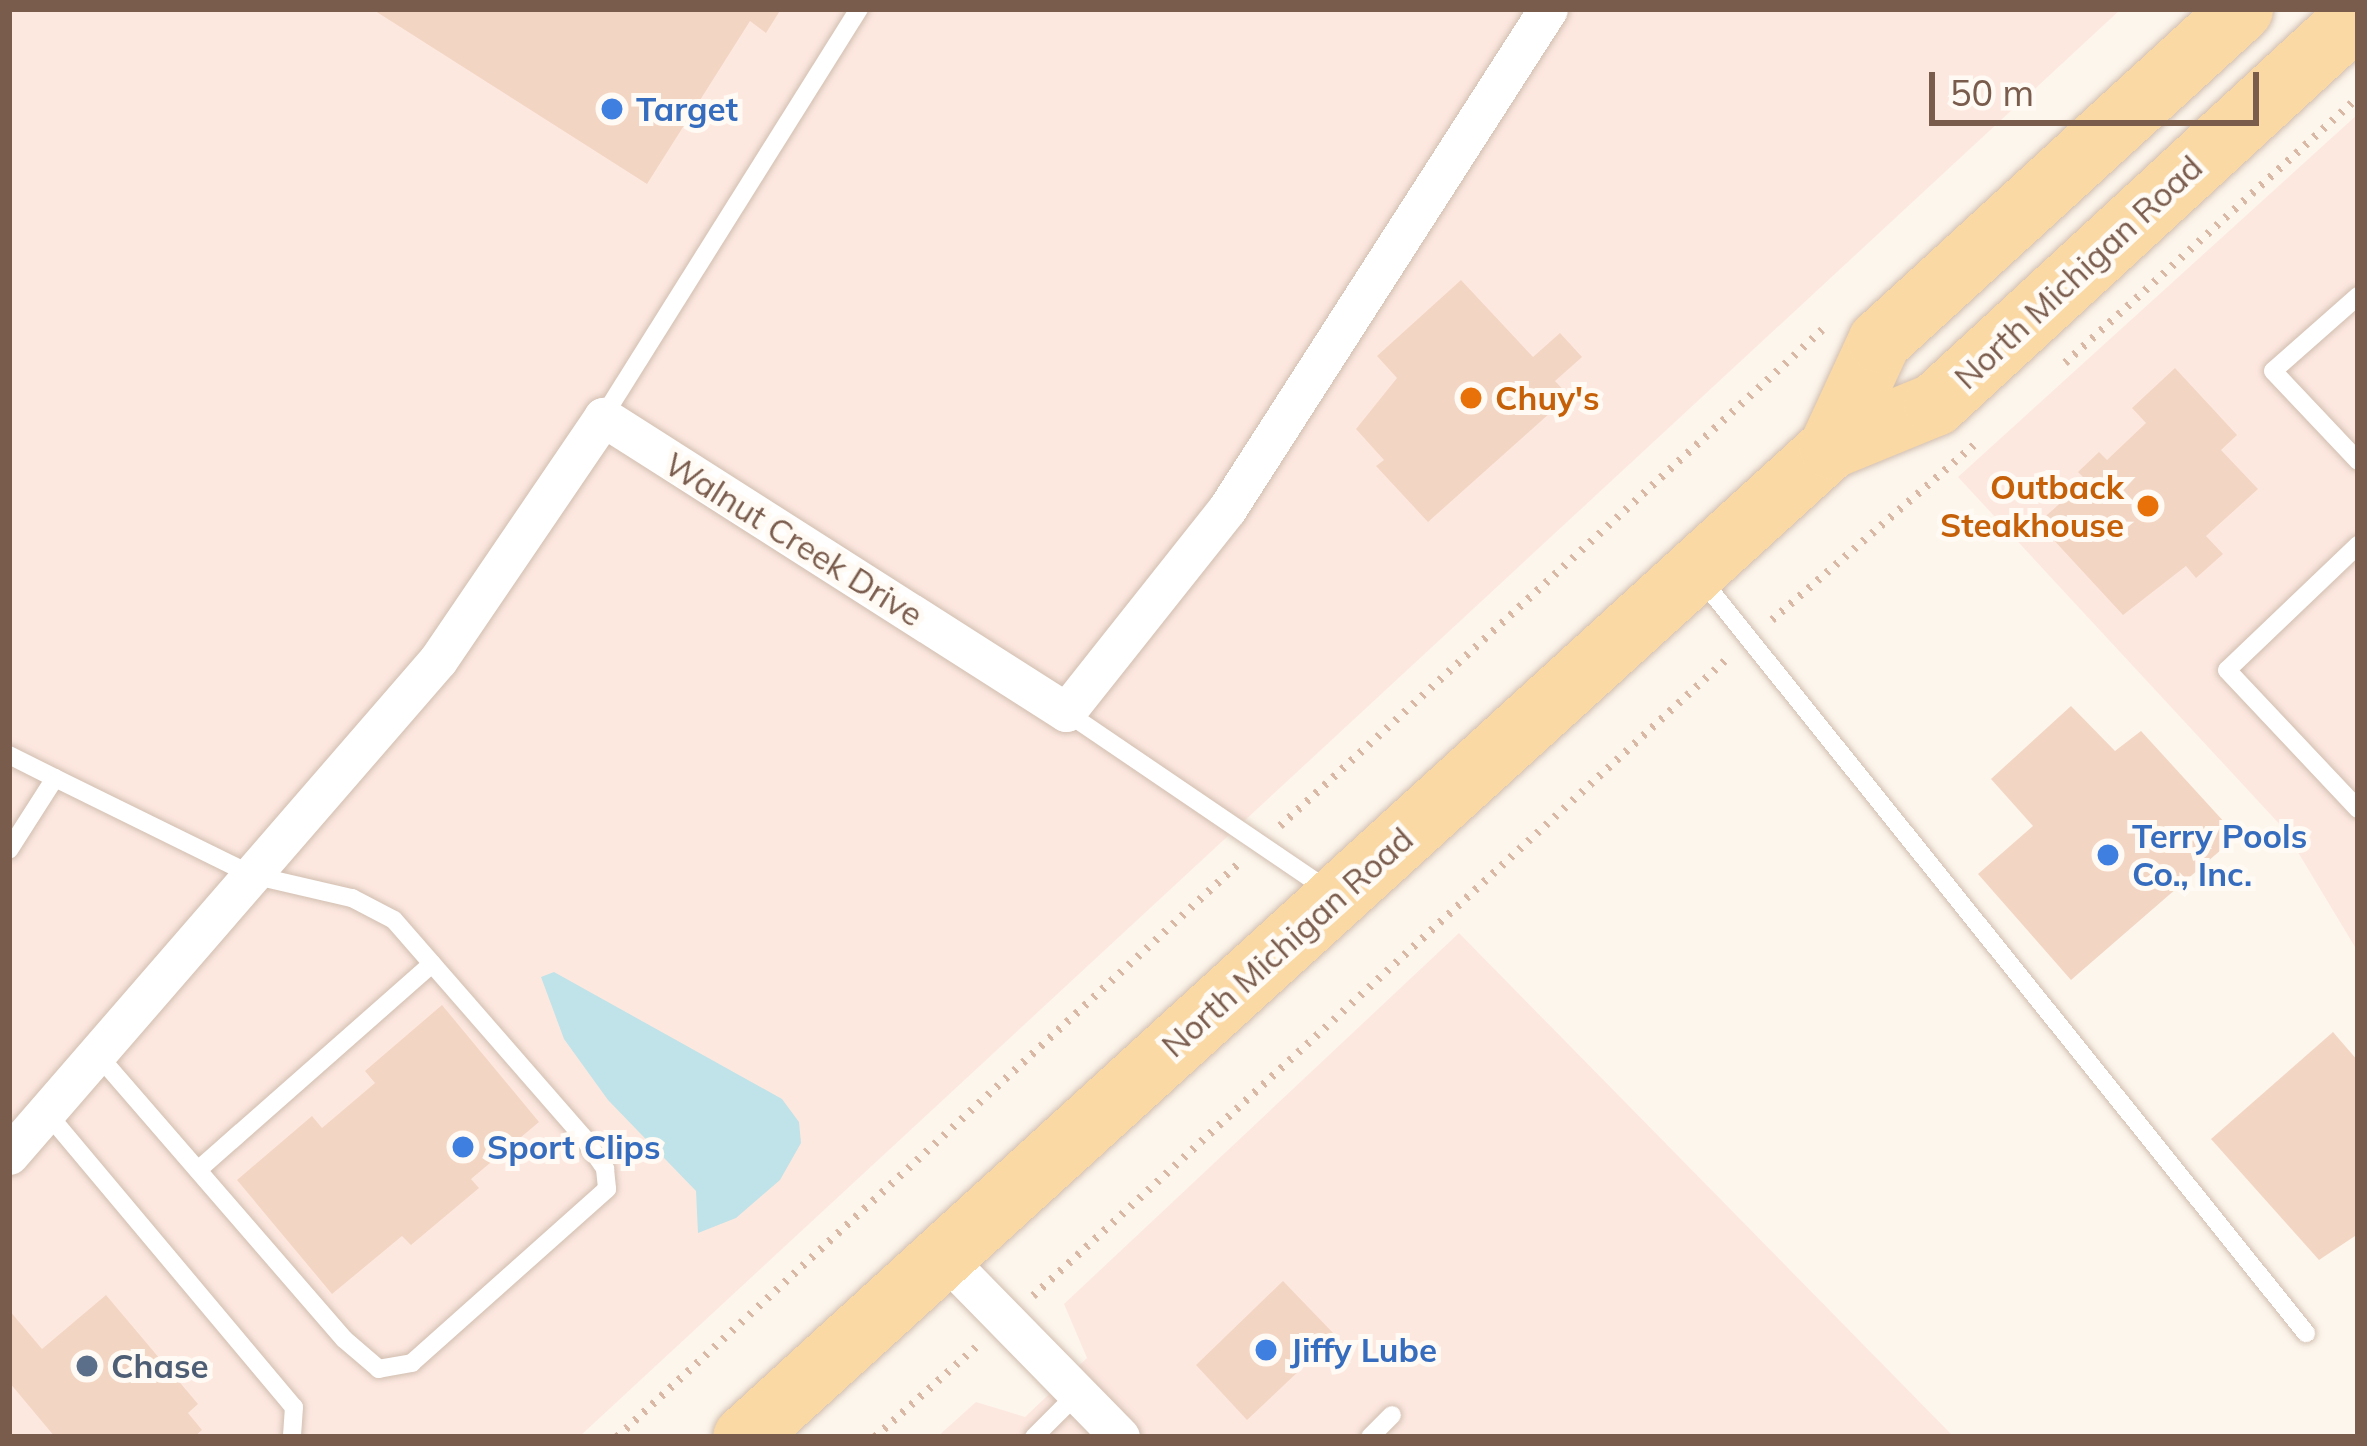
<!DOCTYPE html>
<html>
<head>
<meta charset="utf-8">
<style>
  body { margin:0 }
  #map { position:relative; width:2367px; height:1446px; overflow:hidden; background:#fdf6ec; font-family:Mulish,sans-serif }
  div>[style] { position:absolute }
  [style*='--x'] { left:calc(var(--x)*1px); top:calc(var(--y)*1px); width:calc(var(--w)*1px); rotate:calc(var(--a)*1deg) }
  .commercial>* { inset:0; background:#fde8e0 }
  .water>* { inset:0; background:#bfe3e8 }
  .building>* { inset:0; background:#f3d5c3 }
  .path>* { height:8px; margin-top:-4px; transform-origin:0; background:repeating-linear-gradient(90deg,#d9b8a5 0 3px,transparent 0 12px) }
  .roads { filter:drop-shadow(0 0 3px #d1beb0) drop-shadow(0 0 3px #d1beb0) }
  .lane>* { height:18px; margin:-9px; padding:0 9px; transform-origin:9px; border-radius:9px; background:#fff }
  .street>* { height:39px; margin:-19.5px; padding:0 19.5px; transform-origin:19.5px; border-radius:19.5px; background:#fff }
  .primary>* { height:63px; margin:-31.5px; padding:0 31.5px; transform-origin:31.5px; border-radius:31.5px; background:#fbd9a5 }
  .dots>* { width:33px; height:33px; translate:-50% -50%; box-sizing:border-box; border:6px solid #fffaf3; border-radius:50% }
  span { translate:-50% -50%; white-space:nowrap; text-align:center; line-height:1.15; -webkit-text-stroke:10px #fffaf3; paint-order:stroke }
  .shop-label { font-size:33px; color:#366cbe; font-weight:700 }
  .left { translate:0 -50%; text-align:left }
  .street-label { font-size:33px; color:#7a5c4d }
  .food-label { font-size:33px; color:#c56008; font-weight:700 }
  .right { translate:-100% -50%; text-align:right }
  .service-label { font-size:33px; color:#4e5e75; font-weight:700 }
  .frame { position:absolute; inset:0; border:12px solid #7a5c4d; pointer-events:none }
  .scale { position:absolute; left:1929px; top:72px; width:330px; height:54px; box-sizing:border-box; border:6px solid #7a5c4d; border-top:0; padding-left:15px; font-size:36px; line-height:42px; white-space:nowrap; color:#7a5c4d; -webkit-text-stroke:9px #fffaf3; paint-order:stroke }
</style>
</head>
<body>
<div id="map">
  <div class="commercial">
    <div style="clip-path:polygon(9px 9px,2121px 9px,579px 1437px,9px 1437px)"></div>
    <div style="clip-path:polygon(2358px 114px,2358px 952px,2284px 829px,1958px 477px)"></div>
    <div style="clip-path:polygon(1459px 933px,1954px 1437px,937px 1437px,976px 1402px,1025px 1417px,1087px 1358px,1064px 1304px)"></div>
  </div>
  <div class="water">
    <div style="clip-path:polygon(554px 972px,782px 1099px,799px 1122px,801px 1143px,780px 1180px,736px 1218px,698px 1233px,696px 1191px,608px 1100px,564px 1039px,541px 977px)"></div>
  </div>
  <div class="building">
    <div style="clip-path:polygon(372px 9px,781px 9px,766px 33px,750px 21px,647px 184px)"></div>
    <div style="clip-path:polygon(1461px 280px,1533px 357px,1560px 333px,1582px 357px,1555px 381px,1569px 396px,1428px 522px,1376px 466px,1384px 460px,1356px 429px,1397px 378px,1377px 356px)"></div>
    <div style="clip-path:polygon(2175px 368px,2237px 435px,2221px 450px,2258px 489px,2206px 536px,2223px 554px,2196px 578px,2186px 566px,2123px 615px,2038px 523px,2086px 480px,2078px 472px,2099px 452px,2107px 460px,2146px 423px,2132px 408px)"></div>
    <div style="clip-path:polygon(2071px 706px,2115px 751px,2141px 731px,2237px 836px,2071px 980px,1978px 874px,2033px 826px,1991px 779px)"></div>
    <div style="clip-path:polygon(442px 1005px,539px 1122px,471px 1179px,479px 1188px,411px 1245px,402px 1236px,332px 1294px,237px 1180px,312px 1116px,322px 1128px,375px 1083px,365px 1071px)"></div>
    <div style="clip-path:polygon(2333px 1032px,2358px 1061px,2358px 1234px,2319px 1260px,2211px 1139px)"></div>
    <div style="clip-path:polygon(1283px 1281px,1336px 1336px,1247px 1420px,1196px 1365px)"></div>
    <div style="clip-path:polygon(106px 1295px,198px 1404px,188px 1413px,202px 1430px,194px 1437px,55px 1437px,9px 1382px,9px 1310px,42px 1349px)"></div>
  </div>
  <div class="path">
    <div style="--x:2065;--y:363;--w:396;--a:-42.2"></div>
    <div style="--x:1772;--y:620;--w:267;--a:-40.9"></div>
    <div style="--x:1280;--y:826;--w:735;--a:-42.46"></div>
    <div style="--x:1033;--y:1296;--w:945;--a:-42.56"></div>
    <div style="--x:617;--y:1437;--w:844;--a:-42.69"></div>
    <div style="--x:875;--y:1437;--w:137;--a:-41.7"></div>
  </div>
  <div class="roads">
    <div class="lane">
      <div style="--x:2358;--y:296;--w:113;--a:138.6"></div>
      <div style="--x:2273;--y:371;--w:124;--a:46.6"></div>
      <div style="--x:603;--y:417;--w:482;--a:-57.9"></div>
      <div style="--x:2358;--y:545;--w:181;--a:136.3"></div>
      <div style="--x:2227;--y:670;--w:191;--a:46.7"></div>
      <div style="--x:1701;--y:579;--w:967;--a:51.26"></div>
      <div style="--x:1066;--y:712;--w:317;--a:34.2"></div>
      <div style="--x:9;--y:755;--w:51;--a:26.6"></div>
      <div style="--x:55;--y:778;--w:85;--a:122.6"></div>
      <div style="--x:55;--y:778;--w:220;--a:26.2"></div>
      <div style="--x:252;--y:875;--w:103;--a:13"></div>
      <div style="--x:352;--y:898;--w:47;--a:27.6"></div>
      <div style="--x:394;--y:920;--w:288;--a:48.9"></div>
      <div style="--x:583;--y:1137;--w:39;--a:55"></div>
      <div style="--x:605;--y:1169;--w:20;--a:84"></div>
      <div style="--x:607;--y:1189;--w:261;--a:138.3"></div>
      <div style="--x:412;--y:1363;--w:34;--a:170"></div>
      <div style="--x:379;--y:1369;--w:46;--a:-139.4"></div>
      <div style="--x:344;--y:1339;--w:376;--a:-130.9"></div>
      <div style="--x:47;--y:1113;--w:384;--a:50"></div>
      <div style="--x:294;--y:1407;--w:30;--a:94"></div>
      <div style="--x:198;--y:1170;--w:312;--a:-41.4"></div>
      <div style="--x:1034;--y:1437;--w:61;--a:-45"></div>
      <div style="--x:1370;--y:1437;--w:31;--a:-45"></div>
    </div>
    <div class="street">
      <div style="--x:9;--y:1155;--w:655;--a:-49.09"></div>
      <div style="--x:438;--y:660;--w:294;--a:-55.8"></div>
      <div style="--x:603;--y:417;--w:549;--a:32.5"></div>
      <div style="--x:1066;--y:712;--w:259;--a:-51.6"></div>
      <div style="--x:1227;--y:509;--w:594;--a:-57.3"></div>
      <div style="--x:943;--y:1256;--w:253;--a:45.6"></div>
    </div>
    <div class="primary">
      <div style="--x:1830;--y:447;--w:117;--a:-65.2"></div>
      <div style="--x:1879;--y:341;--w:491;--a:-42.5"></div>
      <div style="--x:744;--y:1437;--w:1470;--a:-42.35"></div>
      <div style="--x:1830;--y:447;--w:113;--a:-22.3"></div>
      <div style="--x:1935;--y:404;--w:575;--a:-42.68"></div>
    </div>
  </div>
  <div class="dots">
    <div style="left:612px;top:109px;background:#3f7fe0"></div>
    <div style="left:1471px;top:398px;background:#e8710a"></div>
    <div style="left:2148px;top:506px;background:#e8710a"></div>
    <div style="left:2108px;top:855px;background:#3f7fe0"></div>
    <div style="left:463px;top:1147px;background:#3f7fe0"></div>
    <div style="left:1266px;top:1350px;background:#3f7fe0"></div>
    <div style="left:87px;top:1366px;background:#5c6f8a"></div>
  </div>
  <div class="shop-label">
    <span class="left" style="left:636px;top:109px">Target</span>
    <span class="left" style="left:2132px;top:855px">Terry Pools<br>Co., Inc.</span>
    <span class="left" style="left:487px;top:1147px">Sport Clips</span>
    <span class="left" style="left:1290px;top:1350px">Jiffy Lube</span>
  </div>
  <div class="street-label">
    <span style="left:2078px;top:272px;rotate:-43deg">North Michigan Road</span>
    <span style="left:794px;top:539px;rotate:32deg">Walnut Creek Drive</span>
    <span style="left:1287px;top:942px;rotate:-42deg">North Michigan Road</span>
  </div>
  <div class="food-label">
    <span class="left" style="left:1495px;top:398px">Chuy's</span>
    <span class="right" style="left:2124px;top:506px">Outback<br>Steakhouse</span>
  </div>
  <div class="service-label">
    <span class="left" style="left:111px;top:1366px">Chase</span>
  </div>
  <div class="frame"></div>
  <div class="scale">50 m</div>
</div>
</body>
</html>
